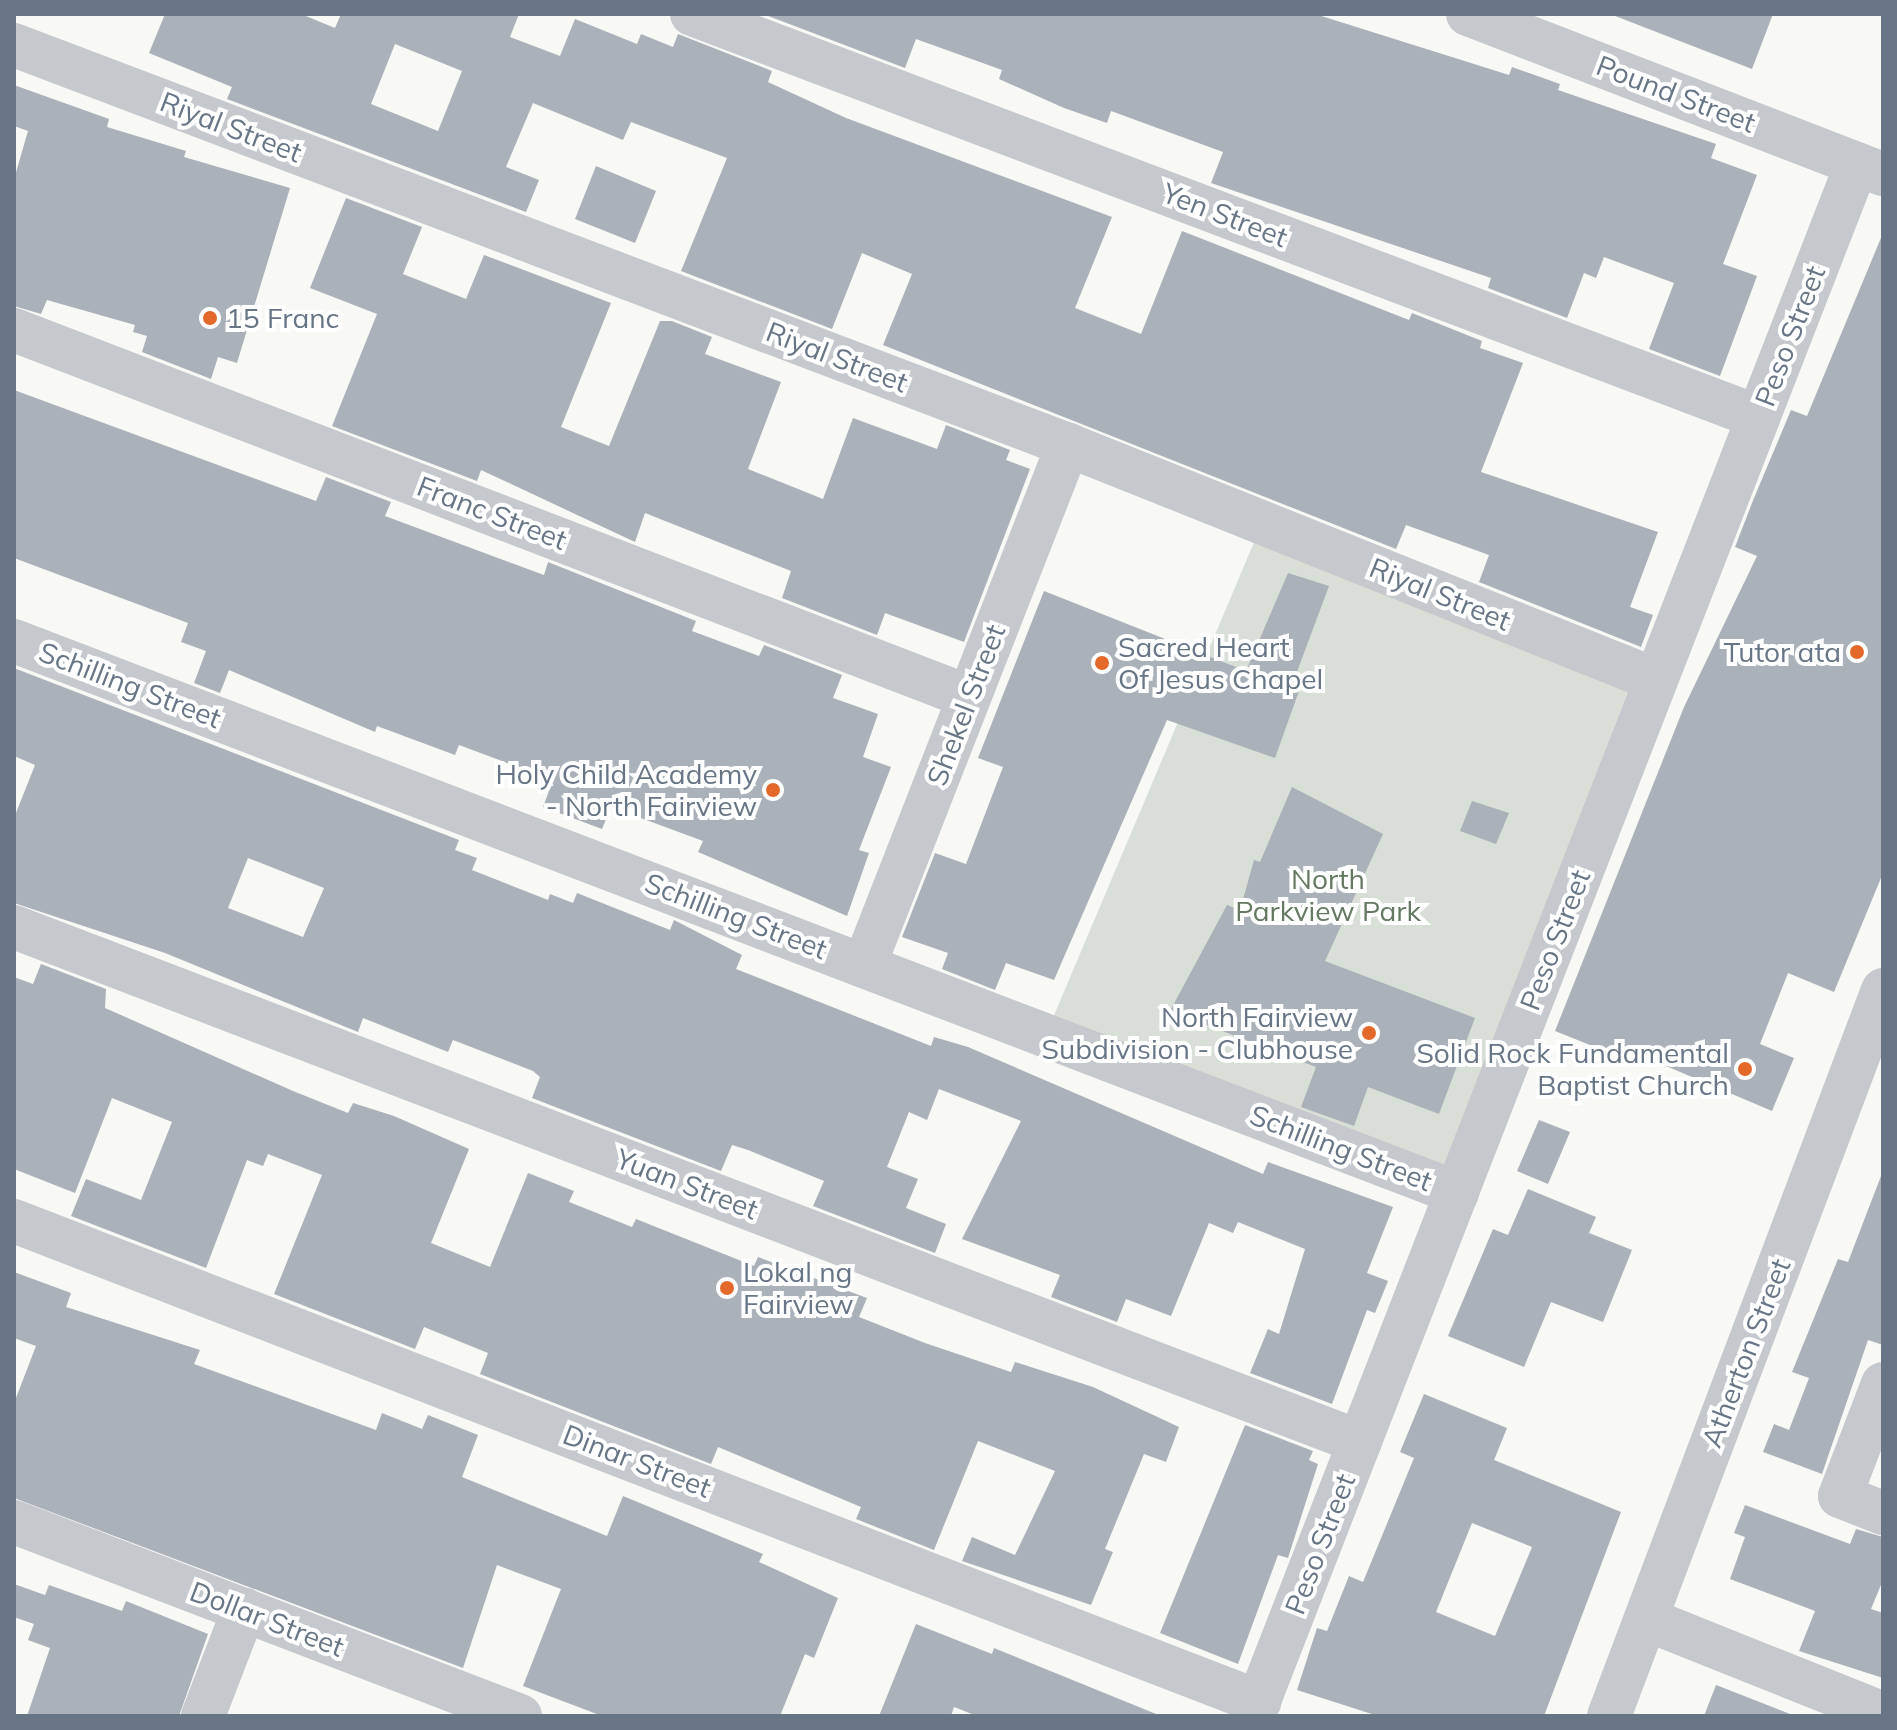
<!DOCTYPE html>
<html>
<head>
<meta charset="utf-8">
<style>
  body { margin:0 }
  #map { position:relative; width:1897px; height:1730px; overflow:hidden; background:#f8f8f5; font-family:Mulish,sans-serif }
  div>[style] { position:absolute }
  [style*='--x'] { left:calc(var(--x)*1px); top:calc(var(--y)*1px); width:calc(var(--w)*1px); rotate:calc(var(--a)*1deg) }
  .green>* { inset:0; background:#d8dfd6 }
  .building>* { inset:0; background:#aab1b8 }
  .minor>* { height:44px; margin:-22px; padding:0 22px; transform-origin:22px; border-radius:22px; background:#c5c8cc }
  .dots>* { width:22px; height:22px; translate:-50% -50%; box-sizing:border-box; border:4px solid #fff; border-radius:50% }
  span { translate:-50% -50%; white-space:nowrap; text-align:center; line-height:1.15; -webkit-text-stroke:8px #fff; paint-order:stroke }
  .street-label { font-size:28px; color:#677586 }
  .poi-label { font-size:28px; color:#677586 }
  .left { translate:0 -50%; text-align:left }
  .right { translate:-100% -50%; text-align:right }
  .park-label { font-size:28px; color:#647862 }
  .frame { position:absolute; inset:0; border:16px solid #677586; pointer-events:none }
</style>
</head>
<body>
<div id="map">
  <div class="green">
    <div style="clip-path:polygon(1255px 540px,1629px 688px,1445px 1168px,1052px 1020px)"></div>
  </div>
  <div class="building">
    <div style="clip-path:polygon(evenodd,165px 14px,301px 14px,335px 28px,341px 14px,519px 14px,510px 37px,560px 56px,575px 19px,637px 44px,641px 34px,673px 47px,678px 34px,772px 71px,768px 82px,846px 118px,1112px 217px,1075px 308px,1141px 334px,1182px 231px,1409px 320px,1412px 313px,1482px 341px,1480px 348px,1523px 363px,1481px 472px,1658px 532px,1630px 607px,1653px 615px,1641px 647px,1479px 582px,1489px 555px,1406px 525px,1396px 549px,883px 345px,912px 274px,862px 253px,832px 329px,681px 271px,727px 158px,631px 122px,623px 140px,533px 103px,506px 167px,539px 180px,526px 212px,227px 99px,232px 87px,149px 53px,165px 14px,395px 44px,462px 71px,438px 131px,371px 104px,395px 44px)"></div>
    <div style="clip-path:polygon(763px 14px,1315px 14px,1509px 75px,1512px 67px,1560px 84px,1558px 90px,1716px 144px,1711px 158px,1757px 175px,1723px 264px,1757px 276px,1720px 376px,1649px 349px,1674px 283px,1604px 257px,1596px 278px,1584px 273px,1567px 318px,1488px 288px,1491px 278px,1211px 183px,1223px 152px,1111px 111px,1107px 123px,1064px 108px,999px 79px,1002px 70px,916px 39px,905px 68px)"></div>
    <div style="clip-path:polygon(1610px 14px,1773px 14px,1752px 69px)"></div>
    <div style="clip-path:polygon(14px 85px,109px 119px,107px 127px,186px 151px,184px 157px,290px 188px,237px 363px,218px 357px,211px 379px,142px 352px,147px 336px,133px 332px,135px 325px,47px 300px,41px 314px,14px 306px,14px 179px,28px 131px,14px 126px)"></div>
    <div style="clip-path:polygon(596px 166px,656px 191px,635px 243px,575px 219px)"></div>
    <div style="clip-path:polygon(346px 198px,422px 227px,403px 274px,466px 299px,484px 255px,611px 303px,561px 427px,609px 446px,660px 321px,672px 321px,712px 337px,705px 354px,781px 382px,748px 469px,823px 499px,853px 418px,937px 449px,946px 425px,1010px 450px,1006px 460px,1030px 469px,964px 642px,885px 613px,877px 635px,782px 598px,791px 571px,645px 513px,635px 542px,481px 470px,477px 481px,332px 426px,377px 314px,310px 288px)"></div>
    <div style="clip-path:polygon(1883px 233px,1883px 873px,1834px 992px,1788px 973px,1760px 1044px,1794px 1058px,1772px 1111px,1619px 1046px,1615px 1055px,1555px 1031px,1684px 707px,1757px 556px,1735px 547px,1754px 498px,1791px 410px,1807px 416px)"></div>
    <div style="clip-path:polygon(14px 390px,316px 501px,326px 477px,391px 502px,385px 516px,544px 575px,548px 562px,696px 621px,692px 631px,759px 656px,764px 645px,842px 675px,833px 698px,878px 714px,863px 757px,891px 767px,859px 850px,869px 853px,847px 916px,698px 852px,703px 841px,611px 807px,602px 829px,543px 807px,553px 780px,459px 745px,455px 755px,377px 726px,375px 732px,229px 670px,220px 693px,194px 683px,206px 651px,181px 642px,188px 623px,14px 558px)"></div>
    <div style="clip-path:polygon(1288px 573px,1329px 586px,1291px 688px,1299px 691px,1275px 758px,1167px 720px,1054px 980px,1006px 963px,995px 990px,942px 969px,948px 953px,902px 937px,935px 853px,966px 864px,1003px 767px,978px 758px,1044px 591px,1246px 671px)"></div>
    <div style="clip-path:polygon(evenodd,14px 668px,459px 840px,455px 850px,477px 858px,472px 870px,548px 900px,550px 894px,573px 903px,577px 893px,670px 930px,674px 920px,742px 955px,736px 969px,931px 1046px,934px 1037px,968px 1047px,1263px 1174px,1268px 1162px,1393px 1207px,1367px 1273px,1388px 1281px,1375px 1313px,1367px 1310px,1332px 1404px,1250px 1373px,1268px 1329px,1279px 1334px,1305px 1249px,1238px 1222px,1233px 1233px,1209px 1223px,1171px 1316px,1126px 1299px,1117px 1322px,1051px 1297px,1060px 1275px,962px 1239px,1021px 1121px,939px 1089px,927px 1120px,909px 1112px,887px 1167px,918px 1179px,906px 1208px,946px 1224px,935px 1253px,813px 1206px,824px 1181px,748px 1150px,732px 1145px,721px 1171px,532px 1098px,540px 1077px,533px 1071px,453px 1040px,448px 1052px,363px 1018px,358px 1032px,165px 953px,14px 903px,14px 818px,35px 765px,14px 756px,14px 668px,248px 858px,324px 888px,303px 937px,228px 908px,248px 858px)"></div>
    <div style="clip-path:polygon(1292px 787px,1383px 834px,1325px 961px,1475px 1018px,1439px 1114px,1368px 1087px,1354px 1126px,1301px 1107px,1316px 1067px,1170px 1011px,1227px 905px,1240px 910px,1254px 860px,1260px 862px)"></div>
    <div style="clip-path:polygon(1472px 801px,1509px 813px,1496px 844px,1460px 831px)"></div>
    <div style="clip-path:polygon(41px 964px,106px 989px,105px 1008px,293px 1091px,348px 1113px,353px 1103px,394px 1116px,469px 1149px,431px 1243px,490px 1267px,528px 1173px,574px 1191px,569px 1202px,632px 1227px,636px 1219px,754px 1266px,758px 1257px,867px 1298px,859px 1317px,925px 1343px,1011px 1372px,1015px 1362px,1093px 1387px,1179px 1427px,1166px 1462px,1144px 1454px,1105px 1549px,1113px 1552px,1091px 1605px,962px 1561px,972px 1537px,1015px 1555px,1055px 1471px,978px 1441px,934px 1550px,856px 1519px,861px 1507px,718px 1447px,711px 1464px,480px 1374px,488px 1353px,424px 1327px,415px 1349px,274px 1294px,322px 1175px,268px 1154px,263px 1166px,247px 1160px,206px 1268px,71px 1216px,86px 1179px,141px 1200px,172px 1122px,112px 1098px,75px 1193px,14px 1169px,14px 977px,33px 984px)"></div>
    <div style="clip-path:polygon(1539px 1120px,1570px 1132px,1548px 1184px,1517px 1171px)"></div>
    <div style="clip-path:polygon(1881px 1176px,1883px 1345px,1868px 1340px,1822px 1474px,1763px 1452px,1774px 1424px,1789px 1430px,1809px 1378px,1792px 1372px,1838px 1259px,1848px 1262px)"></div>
    <div style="clip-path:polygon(1528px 1189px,1596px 1217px,1589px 1233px,1632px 1250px,1603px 1322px,1551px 1302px,1524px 1367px,1448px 1336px,1493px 1229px,1508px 1235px)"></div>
    <div style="clip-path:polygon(14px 1272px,71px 1293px,66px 1307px,200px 1350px,194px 1364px,376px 1430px,382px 1413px,422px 1429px,428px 1415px,478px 1435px,462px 1477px,607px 1536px,623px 1496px,763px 1554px,759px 1562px,838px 1598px,814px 1658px,805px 1654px,780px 1716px,602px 1716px,523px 1686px,561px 1589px,497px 1565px,463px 1668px,14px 1498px,14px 1403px,36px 1346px,14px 1338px)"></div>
    <div style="clip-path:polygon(evenodd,1424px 1394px,1507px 1428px,1494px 1460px,1621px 1512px,1544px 1716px,1378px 1716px,1297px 1690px,1317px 1628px,1327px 1631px,1349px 1576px,1363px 1582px,1414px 1458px,1400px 1452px,1424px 1394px,1472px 1523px,1532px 1547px,1495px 1636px,1436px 1612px,1472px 1523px)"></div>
    <div style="clip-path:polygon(1245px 1425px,1313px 1451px,1309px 1460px,1318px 1464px,1288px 1558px,1278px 1555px,1238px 1664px,1160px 1633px)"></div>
    <div style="clip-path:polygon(1745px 1505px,1850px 1544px,1856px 1529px,1883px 1537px,1883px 1580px,1871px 1609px,1883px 1613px,1883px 1678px,1799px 1651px,1815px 1611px,1730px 1579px,1745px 1537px,1734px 1533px)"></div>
    <div style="clip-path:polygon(14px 1584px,45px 1595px,49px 1585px,122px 1611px,126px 1601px,208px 1634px,179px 1716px,27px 1716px,50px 1648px,28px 1640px,34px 1624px,14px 1617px)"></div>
    <div style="clip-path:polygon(916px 1624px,992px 1654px,994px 1648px,1161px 1716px,977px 1716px,954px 1707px,951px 1716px,879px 1716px)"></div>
    <div style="clip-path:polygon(1716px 1685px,1790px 1714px,1790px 1716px,1704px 1716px)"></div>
  </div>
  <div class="minor">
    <div style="--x:692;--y:14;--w:1140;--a:20.71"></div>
    <div style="--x:1468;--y:14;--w:445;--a:21.1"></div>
    <div style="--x:14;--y:45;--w:1127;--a:20.78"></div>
    <div style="--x:1068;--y:445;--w:633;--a:21.78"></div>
    <div style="--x:14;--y:330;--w:1023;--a:21.02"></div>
    <div style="--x:14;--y:641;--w:1545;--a:20.93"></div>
    <div style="--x:14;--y:927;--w:1441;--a:20.94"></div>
    <div style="--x:864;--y:966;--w:560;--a:-68.62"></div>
    <div style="--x:14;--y:1221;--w:1335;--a:21.12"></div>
    <div style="--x:1883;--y:1384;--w:120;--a:111"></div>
    <div style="--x:1840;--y:1496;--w:46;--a:21.6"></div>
    <div style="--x:14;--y:1522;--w:542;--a:20.98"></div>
    <div style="--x:1646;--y:1619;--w:255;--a:21.8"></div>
    <div style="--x:203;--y:1716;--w:114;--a:-68.9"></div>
    <div style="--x:1253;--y:1716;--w:1665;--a:-68.74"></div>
    <div style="--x:1609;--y:1716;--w:776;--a:-69.32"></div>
  </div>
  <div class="dots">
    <div style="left:210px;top:318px;background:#e46829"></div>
    <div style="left:1857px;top:652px;background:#e46829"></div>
    <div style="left:1102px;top:663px;background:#e46829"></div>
    <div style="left:773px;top:790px;background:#e46829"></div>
    <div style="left:1369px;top:1033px;background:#e46829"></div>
    <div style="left:1745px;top:1069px;background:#e46829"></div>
    <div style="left:727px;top:1288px;background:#e46829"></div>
  </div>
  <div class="street-label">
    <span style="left:1676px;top:94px;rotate:21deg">Pound Street</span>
    <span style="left:231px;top:127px;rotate:21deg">Riyal Street</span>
    <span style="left:1225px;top:215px;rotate:21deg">Yen Street</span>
    <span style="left:1790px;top:336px;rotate:-69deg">Peso Street</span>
    <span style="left:837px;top:357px;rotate:21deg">Riyal Street</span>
    <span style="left:492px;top:513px;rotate:21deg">Franc Street</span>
    <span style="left:1440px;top:594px;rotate:22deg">Riyal Street</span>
    <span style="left:130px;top:685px;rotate:21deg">Schilling Street</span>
    <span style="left:966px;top:705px;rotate:-69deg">Shekel Street</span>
    <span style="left:736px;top:916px;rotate:21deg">Schilling Street</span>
    <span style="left:1555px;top:940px;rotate:-69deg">Peso Street</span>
    <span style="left:1341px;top:1148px;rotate:21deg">Schilling Street</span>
    <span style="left:687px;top:1184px;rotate:21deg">Yuan Street</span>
    <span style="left:1746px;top:1353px;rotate:-69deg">Atherton Street</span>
    <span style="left:637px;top:1461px;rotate:21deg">Dinar Street</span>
    <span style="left:1320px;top:1544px;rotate:-69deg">Peso Street</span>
    <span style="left:267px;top:1619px;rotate:21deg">Dollar Street</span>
  </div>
  <div class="poi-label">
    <span class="left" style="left:226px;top:318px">15 Franc</span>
    <span class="left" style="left:1118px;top:663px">Sacred Heart<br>Of Jesus Chapel</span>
    <span class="right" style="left:1841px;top:652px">Tutor ata</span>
    <span class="right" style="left:757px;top:790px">Holy Child Academy<br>- North Fairview</span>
    <span class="right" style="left:1353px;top:1033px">North Fairview<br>Subdivision - Clubhouse</span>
    <span class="right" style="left:1729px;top:1069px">Solid Rock Fundamental<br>Baptist Church</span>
    <span class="left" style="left:743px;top:1288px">Lokal ng<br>Fairview</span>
  </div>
  <div class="park-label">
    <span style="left:1328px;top:895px">North<br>Parkview Park</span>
  </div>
  <div class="frame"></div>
</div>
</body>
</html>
